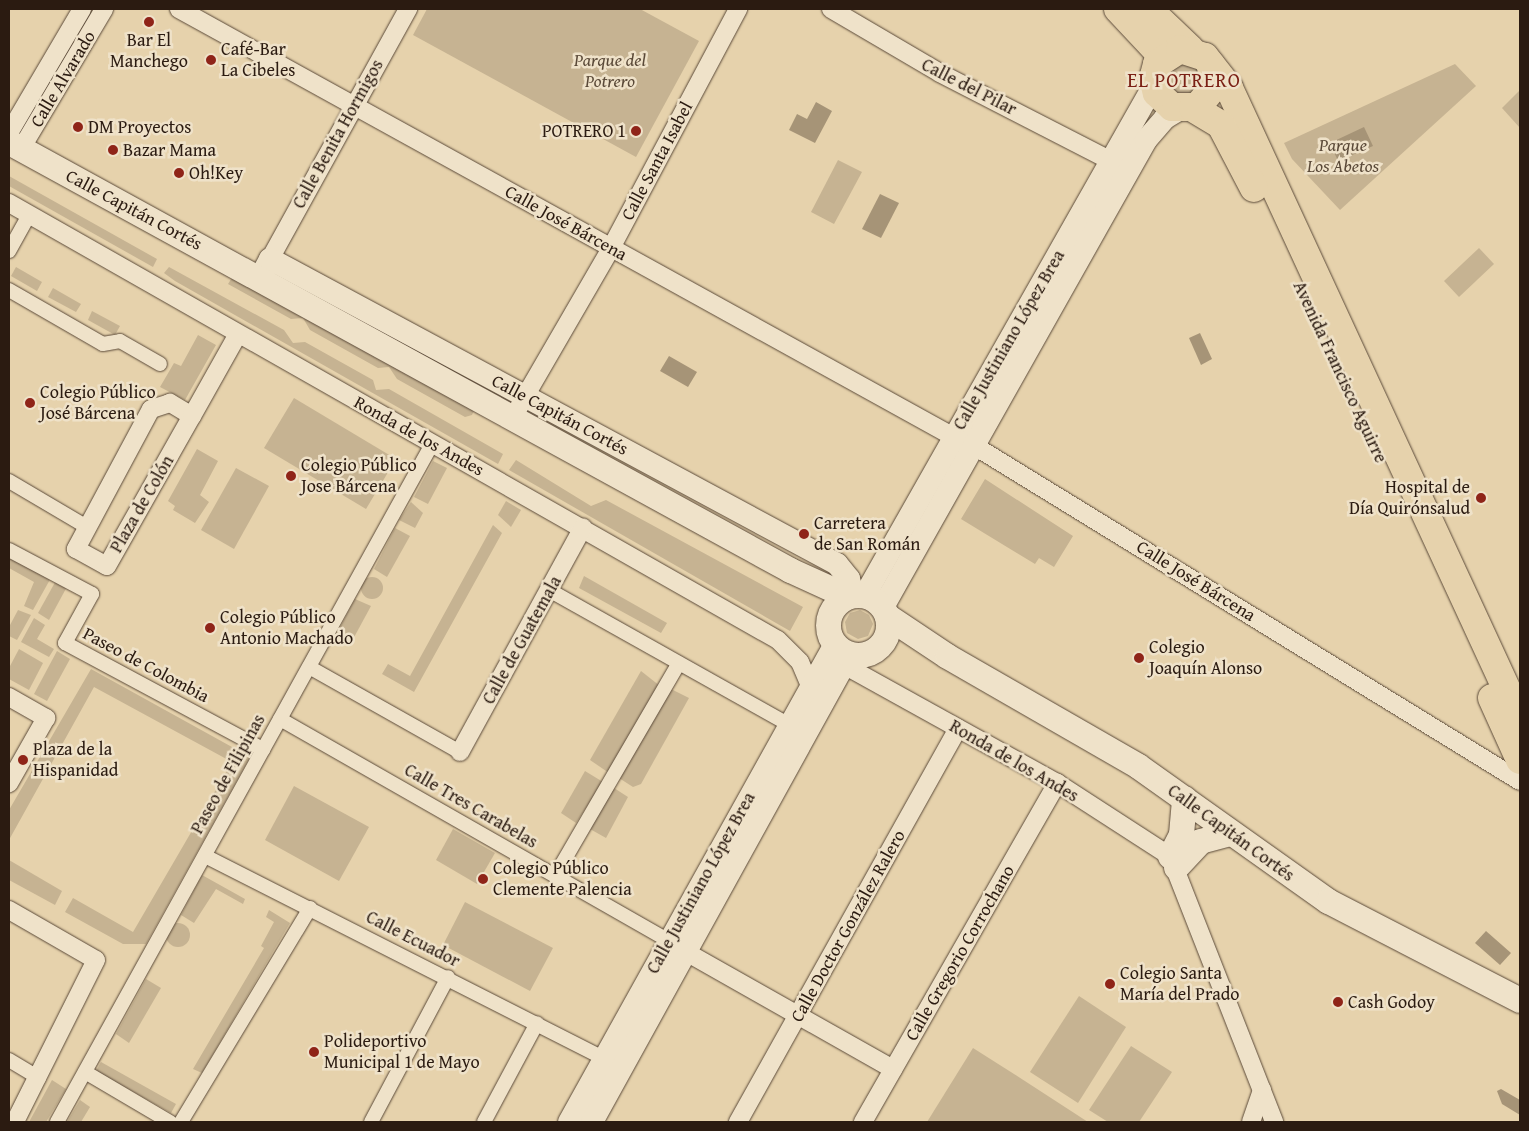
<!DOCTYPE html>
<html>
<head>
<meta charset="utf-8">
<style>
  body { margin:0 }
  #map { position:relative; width:1529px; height:1131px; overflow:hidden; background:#e6d2ac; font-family:"Gentium Book Plus",serif }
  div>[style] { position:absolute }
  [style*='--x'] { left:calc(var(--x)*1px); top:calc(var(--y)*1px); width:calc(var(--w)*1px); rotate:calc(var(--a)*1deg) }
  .green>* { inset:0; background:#c6b392 }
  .round { border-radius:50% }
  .water>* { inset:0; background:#a69477 }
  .roads { filter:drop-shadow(0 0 1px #5a4938) drop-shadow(0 0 1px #5a4938) }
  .pedestrian>* { height:14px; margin:-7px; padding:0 7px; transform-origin:7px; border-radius:7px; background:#efe2c9 }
  .minor>* { height:18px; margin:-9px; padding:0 9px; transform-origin:9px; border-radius:9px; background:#efe2c9 }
  .tertiary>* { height:22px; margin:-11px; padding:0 11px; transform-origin:11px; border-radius:11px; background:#efe2c9 }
  .secondary>* { height:25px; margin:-12.5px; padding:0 12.5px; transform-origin:12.5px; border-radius:12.5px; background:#efe2c9 }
  .secondary>.ring { margin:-12.5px; padding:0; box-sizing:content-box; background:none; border:25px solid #efe2c9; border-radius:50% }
  .primary>* { height:28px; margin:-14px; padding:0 14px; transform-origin:14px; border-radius:14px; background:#e6d2ac }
  .dots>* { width:14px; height:14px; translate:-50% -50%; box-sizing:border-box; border:2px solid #efe2c9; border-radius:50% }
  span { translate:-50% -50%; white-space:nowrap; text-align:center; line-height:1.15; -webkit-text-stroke:5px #efe2c9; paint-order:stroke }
  .poi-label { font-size:18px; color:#2b1b11 }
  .left { translate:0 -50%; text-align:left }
  .right { translate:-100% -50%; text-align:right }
  .park-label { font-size:18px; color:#5a4938; font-style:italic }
  .street-label { font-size:18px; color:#2b1b11 }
  .quarter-label { font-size:20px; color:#7a1f14; letter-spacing:1px }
  .frame { position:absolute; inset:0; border:10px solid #2b1b11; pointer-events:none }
</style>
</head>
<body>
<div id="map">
  <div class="green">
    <div style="clip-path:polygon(427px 9px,640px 9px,699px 41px,636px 157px,413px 35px)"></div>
    <div style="clip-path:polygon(1191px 61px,1205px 80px,1185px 99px,1166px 85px,1167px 73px,1170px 68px)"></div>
    <div style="clip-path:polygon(1455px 64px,1476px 86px,1340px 210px,1292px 159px,1284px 143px)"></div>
    <div style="clip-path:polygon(1520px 90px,1520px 128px,1502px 108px)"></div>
    <div style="clip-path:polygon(838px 160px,862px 172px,834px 224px,811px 212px)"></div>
    <div style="clip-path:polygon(9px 176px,157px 259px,153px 267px,9px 186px)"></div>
    <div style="clip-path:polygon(1479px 248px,1494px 264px,1459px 297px,1444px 281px)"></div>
    <div style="clip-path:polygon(16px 267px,42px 282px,37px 291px,11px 276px)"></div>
    <div style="clip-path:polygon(169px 267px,284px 330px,293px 343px,305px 342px,373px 380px,376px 390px,389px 389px,503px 454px,498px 464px,175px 281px,164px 273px)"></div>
    <div style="clip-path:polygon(233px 276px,475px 408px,472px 415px,465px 417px,397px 379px,389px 367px,378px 368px,310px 330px,303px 318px,291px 319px,228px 284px)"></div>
    <div style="clip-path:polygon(53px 288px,81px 304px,76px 312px,48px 297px)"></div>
    <div style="clip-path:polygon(92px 311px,120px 326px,115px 335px,88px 320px)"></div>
    <div style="clip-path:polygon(198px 335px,216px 345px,185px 400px,160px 387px,174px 363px,181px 366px)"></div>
    <div style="clip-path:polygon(294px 398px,396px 459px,366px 509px,264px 448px)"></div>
    <div style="clip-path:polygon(197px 449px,218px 461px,200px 495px,209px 502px,195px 523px,173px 510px,175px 506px,168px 501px)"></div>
    <div style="clip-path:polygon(516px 460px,591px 506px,606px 500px,803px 607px,790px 631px,509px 470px)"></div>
    <div style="clip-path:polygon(433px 461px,447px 468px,428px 504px,414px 497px)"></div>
    <div style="clip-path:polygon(236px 468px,269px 486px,234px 549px,201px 530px)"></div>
    <div style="clip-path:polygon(985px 479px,1073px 536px,1054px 567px,1039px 558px,1035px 564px,961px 519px)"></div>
    <div style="clip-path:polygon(506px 501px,521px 510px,511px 527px,498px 515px)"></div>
    <div style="clip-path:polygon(411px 502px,423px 513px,415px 528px,399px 520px)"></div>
    <div style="clip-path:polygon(493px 525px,502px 533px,414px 692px,382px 674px,388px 664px,410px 676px)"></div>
    <div style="clip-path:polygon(395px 528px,410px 536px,387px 577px,374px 569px)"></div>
    <div style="clip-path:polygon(9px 553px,52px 576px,33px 610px,24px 606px,34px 582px,9px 568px)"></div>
    <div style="clip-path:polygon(584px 576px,667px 623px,661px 633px,579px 588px)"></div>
    <div style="clip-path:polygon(58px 577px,69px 583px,49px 620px,38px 613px)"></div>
    <div class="round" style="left:361px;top:577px;width:22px;height:22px"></div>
    <div style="clip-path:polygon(355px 599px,371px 606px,352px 641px,337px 633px)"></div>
    <div style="clip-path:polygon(18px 610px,31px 615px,17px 640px,9px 636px,9px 627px)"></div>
    <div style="clip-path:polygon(860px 610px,869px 615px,873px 624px,868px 636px,858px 639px,847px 633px,845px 622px,850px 613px)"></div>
    <div style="clip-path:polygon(34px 618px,45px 625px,37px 639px,54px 649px,49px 657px,21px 642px)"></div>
    <div style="clip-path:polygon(19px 649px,43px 663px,29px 690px,9px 679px,9px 668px)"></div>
    <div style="clip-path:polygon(57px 651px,70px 659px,47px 701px,34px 694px)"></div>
    <div style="clip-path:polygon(91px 669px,250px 757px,146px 944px,123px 944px,65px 912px,73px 898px,133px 932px,232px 762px,94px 687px,9px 840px,9px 810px)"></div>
    <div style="clip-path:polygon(641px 671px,660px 686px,609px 773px,590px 760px)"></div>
    <div style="clip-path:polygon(671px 689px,689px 698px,641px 784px,633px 787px,619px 778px)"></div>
    <div style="clip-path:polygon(585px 771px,603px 782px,576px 823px,561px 813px)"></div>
    <div style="clip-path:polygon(294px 786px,369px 827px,339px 881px,265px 840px)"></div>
    <div style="clip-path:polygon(614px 788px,628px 797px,606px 838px,590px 829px)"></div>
    <div style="clip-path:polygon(453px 829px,495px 853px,477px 884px,436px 860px)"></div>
    <div style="clip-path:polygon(9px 860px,62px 891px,55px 905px,9px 880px)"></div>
    <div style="clip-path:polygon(202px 875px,245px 899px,243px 904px,216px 889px,194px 923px,181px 915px)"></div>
    <div style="clip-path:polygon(465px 902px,553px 948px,530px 991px,443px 945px)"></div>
    <div style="clip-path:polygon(269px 910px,290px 923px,202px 1073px,193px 1069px,264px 948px,261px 946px,274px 922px,266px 917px)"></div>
    <div class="round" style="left:166px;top:923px;width:24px;height:24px"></div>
    <div style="clip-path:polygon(146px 979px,161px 988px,129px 1043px,116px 1034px)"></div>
    <div style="clip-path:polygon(1079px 996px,1126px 1027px,1078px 1103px,1030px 1072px)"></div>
    <div style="clip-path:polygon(1131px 1046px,1172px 1072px,1139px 1122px,1108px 1122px,1089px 1110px)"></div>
    <div style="clip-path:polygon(973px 1048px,1014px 1074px,1088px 1122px,927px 1122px)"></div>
    <div style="clip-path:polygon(101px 1062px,176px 1104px,171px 1113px,96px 1071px)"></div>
    <div style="clip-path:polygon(52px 1080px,66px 1089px,46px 1122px,29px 1122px)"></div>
    <div style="clip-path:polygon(80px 1100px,90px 1107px,81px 1122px,67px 1122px)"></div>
  </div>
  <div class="water">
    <div style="clip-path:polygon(816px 102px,832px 111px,815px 143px,789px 130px,797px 114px,807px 119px)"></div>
    <div style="clip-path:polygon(1364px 127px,1373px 146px,1338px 161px,1330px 143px)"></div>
    <div style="clip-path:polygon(880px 194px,899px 203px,881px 238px,862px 229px)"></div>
    <div style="clip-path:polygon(1200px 333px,1212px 359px,1201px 365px,1189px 338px)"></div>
    <div style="clip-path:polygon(669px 356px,697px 372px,688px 387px,660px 371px)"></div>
    <div style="clip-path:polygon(1486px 931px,1511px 953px,1500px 965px,1475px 943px)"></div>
    <div style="clip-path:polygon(1501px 1089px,1520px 1100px,1520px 1115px,1502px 1104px,1497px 1091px)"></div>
  </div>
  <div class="roads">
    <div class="pedestrian">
      <div style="--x:9;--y:251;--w:41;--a:-60.9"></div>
      <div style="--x:9;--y:290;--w:108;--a:29.9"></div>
      <div style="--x:103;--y:344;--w:17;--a:-10"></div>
      <div style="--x:120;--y:341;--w:46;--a:29.9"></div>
      <div style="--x:9;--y:481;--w:91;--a:30.5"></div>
      <div style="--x:9;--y:550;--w:94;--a:27.9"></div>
      <div style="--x:92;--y:594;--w:56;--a:118.9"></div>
      <div style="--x:65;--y:643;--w:225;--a:28.2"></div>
      <div style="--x:549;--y:590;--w:276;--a:29.3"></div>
      <div style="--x:309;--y:667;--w:173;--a:29.4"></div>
      <div style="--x:280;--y:719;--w:448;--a:29.7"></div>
      <div style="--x:205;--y:856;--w:447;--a:26.9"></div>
      <div style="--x:555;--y:876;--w:246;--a:-59.8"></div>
      <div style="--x:9;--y:1060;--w:35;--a:31"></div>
      <div style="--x:85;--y:1072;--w:99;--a:30.5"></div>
      <div style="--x:57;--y:1122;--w:775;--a:-61.05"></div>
      <div style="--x:181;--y:1122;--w:250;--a:-58.9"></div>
      <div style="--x:371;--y:1122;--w:164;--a:-62"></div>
      <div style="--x:484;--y:1122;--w:112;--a:-61.8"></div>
    </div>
    <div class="minor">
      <div style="--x:179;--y:9;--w:885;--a:28.91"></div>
      <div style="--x:831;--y:9;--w:126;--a:30.4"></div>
      <div style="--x:940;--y:73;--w:192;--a:27.2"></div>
      <div style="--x:9;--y:133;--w:144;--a:-59.5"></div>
      <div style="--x:21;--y:149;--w:163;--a:-59.3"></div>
      <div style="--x:9;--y:203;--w:884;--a:29.61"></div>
      <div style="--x:778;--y:640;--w:31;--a:45"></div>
      <div style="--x:800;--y:662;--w:26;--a:67"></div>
      <div style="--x:270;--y:259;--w:286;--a:-61.1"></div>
      <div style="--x:519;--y:407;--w:184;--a:-59.9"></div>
      <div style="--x:611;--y:248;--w:271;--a:-62"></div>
      <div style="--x:192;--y:416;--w:26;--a:-149"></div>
      <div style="--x:170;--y:403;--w:20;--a:162"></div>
      <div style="--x:151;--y:409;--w:159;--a:118.2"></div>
      <div style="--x:76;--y:549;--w:35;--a:29"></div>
      <div style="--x:107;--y:566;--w:172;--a:-60.5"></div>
      <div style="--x:192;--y:416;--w:94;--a:-60.7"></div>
      <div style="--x:973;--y:445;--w:642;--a:31.56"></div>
      <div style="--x:844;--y:665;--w:244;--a:29"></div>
      <div style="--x:1057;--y:783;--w:135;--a:32.9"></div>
      <div style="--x:1170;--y:856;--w:286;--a:68.6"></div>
      <div style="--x:9;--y:697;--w:43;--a:29.6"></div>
      <div style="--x:46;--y:718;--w:75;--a:119.6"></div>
      <div style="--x:460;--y:752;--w:256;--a:-61.3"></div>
      <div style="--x:9;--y:910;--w:100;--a:29.9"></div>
      <div style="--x:96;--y:960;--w:181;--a:116.6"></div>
      <div style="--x:686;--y:952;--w:238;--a:29.5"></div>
      <div style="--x:738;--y:1122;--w:451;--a:-60.8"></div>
      <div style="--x:863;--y:1122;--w:391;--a:-60.2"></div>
      <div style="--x:1251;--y:1122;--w:34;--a:-71"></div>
    </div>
    <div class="tertiary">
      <div style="--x:260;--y:278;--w:21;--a:-62"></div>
      <div style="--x:270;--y:259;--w:644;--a:28.28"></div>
      <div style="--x:837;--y:564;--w:19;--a:51"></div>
      <div style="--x:849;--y:579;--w:16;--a:76"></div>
      <div style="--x:865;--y:595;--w:586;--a:-60.46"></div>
      <div style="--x:883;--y:607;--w:536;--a:-60.61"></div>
      <div style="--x:1146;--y:140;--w:29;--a:-49"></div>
      <div style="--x:1165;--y:118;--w:17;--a:-31"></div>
      <div style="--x:569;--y:1122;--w:547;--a:-60.9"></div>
      <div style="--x:592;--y:1122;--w:534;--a:-61.13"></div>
    </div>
    <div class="secondary">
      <div style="--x:9;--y:142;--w:891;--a:28.72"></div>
      <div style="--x:790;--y:570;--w:63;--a:24.5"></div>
      <div class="ring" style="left:828px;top:595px;width:35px;height:35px"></div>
      <div style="--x:887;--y:616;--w:72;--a:33.7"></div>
      <div style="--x:947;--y:656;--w:220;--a:29.9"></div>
      <div style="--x:1138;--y:766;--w:233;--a:35.4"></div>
      <div style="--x:1328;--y:901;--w:216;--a:27.3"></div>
      <div style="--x:1170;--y:856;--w:25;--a:-63"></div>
      <div style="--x:1181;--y:834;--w:36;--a:-85"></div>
      <div style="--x:1176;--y:867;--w:35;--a:-47"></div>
      <div style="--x:1200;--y:841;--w:31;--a:-15"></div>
    </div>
    <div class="primary">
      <div style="--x:1118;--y:9;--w:66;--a:46.8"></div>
      <div style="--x:1148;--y:9;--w:58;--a:43.6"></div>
      <div style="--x:1211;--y:65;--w:23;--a:85"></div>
      <div style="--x:1213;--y:88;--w:25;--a:130"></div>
      <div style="--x:1197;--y:107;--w:25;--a:180"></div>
      <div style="--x:1172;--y:107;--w:21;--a:-137"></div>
      <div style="--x:1157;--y:93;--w:15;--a:-106"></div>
      <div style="--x:1153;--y:79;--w:16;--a:-75"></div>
      <div style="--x:1157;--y:64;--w:27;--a:-33"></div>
      <div style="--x:1180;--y:49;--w:26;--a:18"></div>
      <div style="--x:1205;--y:57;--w:39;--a:52"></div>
      <div style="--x:1229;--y:88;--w:694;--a:65.21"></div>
      <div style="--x:1193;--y:108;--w:33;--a:31"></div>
      <div style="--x:1221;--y:125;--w:71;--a:62.4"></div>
      <div style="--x:1492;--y:698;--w:68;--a:65.7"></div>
    </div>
  </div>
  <div class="dots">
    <div style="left:149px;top:22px;background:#8f2418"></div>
    <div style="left:211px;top:60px;background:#8f2418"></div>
    <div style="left:78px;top:127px;background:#8f2418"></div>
    <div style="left:636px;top:131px;background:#8f2418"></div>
    <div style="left:113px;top:150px;background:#8f2418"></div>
    <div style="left:179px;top:173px;background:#8f2418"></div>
    <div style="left:30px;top:403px;background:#8f2418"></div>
    <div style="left:291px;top:476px;background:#8f2418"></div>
    <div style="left:1481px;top:498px;background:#8f2418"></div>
    <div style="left:804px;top:534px;background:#8f2418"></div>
    <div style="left:210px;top:628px;background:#8f2418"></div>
    <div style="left:1139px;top:658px;background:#8f2418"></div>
    <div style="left:23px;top:760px;background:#8f2418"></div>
    <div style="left:483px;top:879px;background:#8f2418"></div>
    <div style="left:1110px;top:984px;background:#8f2418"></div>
    <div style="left:1338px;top:1002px;background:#8f2418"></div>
    <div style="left:314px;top:1052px;background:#8f2418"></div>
  </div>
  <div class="poi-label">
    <span style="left:149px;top:51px">Bar El<br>Manchego</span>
    <span class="left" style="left:221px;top:60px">Café-Bar<br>La Cibeles</span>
    <span class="left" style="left:88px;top:127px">DM Proyectos</span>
    <span class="right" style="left:626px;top:131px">POTRERO 1</span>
    <span class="left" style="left:123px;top:150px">Bazar Mama</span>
    <span class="left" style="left:189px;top:173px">Oh!Key</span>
    <span class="left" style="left:40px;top:403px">Colegio Público<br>José Bárcena</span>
    <span class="left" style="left:301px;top:476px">Colegio Público<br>Jose Bárcena</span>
    <span class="right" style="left:1470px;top:498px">Hospital de<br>Día Quirónsalud</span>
    <span class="left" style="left:814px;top:534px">Carretera<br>de San Román</span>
    <span class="left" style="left:220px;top:628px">Colegio Público<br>Antonio Machado</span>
    <span class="left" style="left:1149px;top:658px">Colegio<br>Joaquín Alonso</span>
    <span class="left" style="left:33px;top:760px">Plaza de la<br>Hispanidad</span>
    <span class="left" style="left:493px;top:879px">Colegio Público<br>Clemente Palencia</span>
    <span class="left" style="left:1120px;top:984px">Colegio Santa<br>María del Prado</span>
    <span class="left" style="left:1348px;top:1002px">Cash Godoy</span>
    <span class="left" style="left:324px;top:1052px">Polideportivo<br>Municipal 1 de Mayo</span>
  </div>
  <div class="park-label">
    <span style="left:610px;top:71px">Parque del<br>Potrero</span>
    <span style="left:1343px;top:156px">Parque<br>Los Abetos</span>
  </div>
  <div class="street-label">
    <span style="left:63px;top:79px;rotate:-59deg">Calle Alvarado</span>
    <span style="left:969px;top:87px;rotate:27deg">Calle del Pilar</span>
    <span style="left:338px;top:134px;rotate:-61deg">Calle Benita Hormigos</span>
    <span style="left:657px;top:161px;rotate:-62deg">Calle Santa Isabel</span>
    <span style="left:134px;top:210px;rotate:28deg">Calle Capitán Cortés</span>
    <span style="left:566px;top:223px;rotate:29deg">Calle José Bárcena</span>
    <span style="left:1009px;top:340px;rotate:-60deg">Calle Justiniano López Brea</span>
    <span style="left:1340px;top:372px;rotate:65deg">Avenida Francisco Aguirre</span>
    <span style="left:560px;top:415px;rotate:28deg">Calle Capitán Cortés</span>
    <span style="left:419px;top:436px;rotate:29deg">Ronda de los Andes</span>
    <span style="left:142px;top:504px;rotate:-60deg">Plaza de Colón</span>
    <span style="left:1196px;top:581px;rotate:32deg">Calle José Bárcena</span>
    <span style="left:522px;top:640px;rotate:-61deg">Calle de Guatemala</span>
    <span style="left:146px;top:665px;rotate:28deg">Paseo de Colombia</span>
    <span style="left:1014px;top:761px;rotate:30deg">Ronda de los Andes</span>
    <span style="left:228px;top:774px;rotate:-61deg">Paseo de Filipinas</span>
    <span style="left:471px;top:806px;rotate:30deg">Calle Tres Carabelas</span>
    <span style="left:1231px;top:833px;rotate:36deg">Calle Capitán Cortés</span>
    <span style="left:701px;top:883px;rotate:-61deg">Calle Justiniano López Brea</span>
    <span style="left:848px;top:926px;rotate:-61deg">Calle Doctor González Ralero</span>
    <span style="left:413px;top:939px;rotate:27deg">Calle Ecuador</span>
    <span style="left:960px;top:953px;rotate:-60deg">Calle Gregorio Corrochano</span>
  </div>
  <div class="quarter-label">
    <span style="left:1184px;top:79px">EL POTRERO</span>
  </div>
  <div class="frame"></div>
</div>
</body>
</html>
